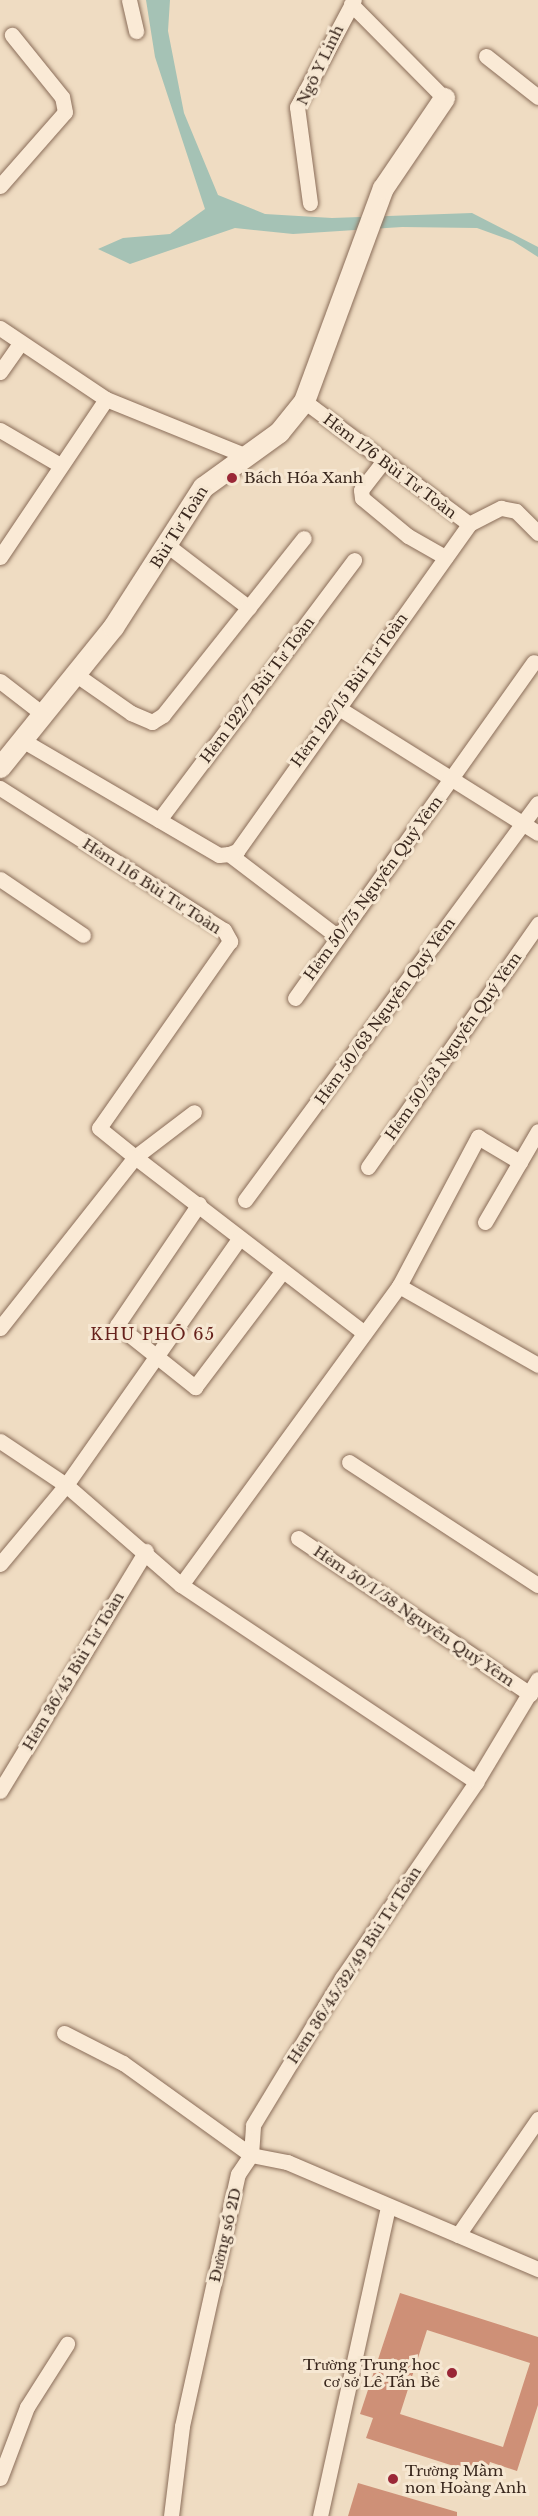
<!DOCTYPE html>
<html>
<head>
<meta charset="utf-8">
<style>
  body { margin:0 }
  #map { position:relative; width:538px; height:2516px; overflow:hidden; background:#efdcc2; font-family:"Libre Baskerville",serif }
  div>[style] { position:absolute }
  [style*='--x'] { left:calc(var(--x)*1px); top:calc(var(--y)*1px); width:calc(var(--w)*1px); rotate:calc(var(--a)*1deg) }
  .water>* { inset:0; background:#a5c2b5 }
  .building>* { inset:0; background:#ce9077 }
  .roads { filter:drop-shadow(0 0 2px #8a6d59) drop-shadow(0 0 2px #8a6d59) }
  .street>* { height:15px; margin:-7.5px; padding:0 7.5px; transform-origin:7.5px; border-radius:7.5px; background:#faead6 }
  .secondary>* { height:21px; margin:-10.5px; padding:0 10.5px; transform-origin:10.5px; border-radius:10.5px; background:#faead6 }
  .dots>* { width:16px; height:16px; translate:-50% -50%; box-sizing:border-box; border:3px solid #f6e7d2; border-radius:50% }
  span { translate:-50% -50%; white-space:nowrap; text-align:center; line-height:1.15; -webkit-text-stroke:6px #f6e7d2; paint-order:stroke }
  .street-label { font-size:15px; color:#39271d }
  .poi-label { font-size:15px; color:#39271d }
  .left { translate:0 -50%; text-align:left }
  .right { translate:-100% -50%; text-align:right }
  .neighbourhood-label { font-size:16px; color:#67221c; letter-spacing:1.5px }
</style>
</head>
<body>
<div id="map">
  <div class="water">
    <div style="clip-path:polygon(146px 0,170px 0,168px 31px,184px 113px,218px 195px,265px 214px,332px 218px,472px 213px,538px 247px,538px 257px,513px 241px,477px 228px,402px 227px,293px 234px,235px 228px,130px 264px,98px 249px,123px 238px,170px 234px,205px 209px,155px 57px)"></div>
  </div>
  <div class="building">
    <div style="clip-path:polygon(evenodd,400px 2293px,538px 2337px,538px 2405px,517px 2471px,490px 2462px,485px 2476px,366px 2438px,373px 2418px,360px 2414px,400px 2293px,427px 2330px,530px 2363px,503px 2447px,400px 2414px,427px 2330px)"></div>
    <div style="clip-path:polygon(358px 2483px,457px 2512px,457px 2516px,348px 2516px)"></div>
  </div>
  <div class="roads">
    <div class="street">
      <div style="--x:129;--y:0;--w:32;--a:77"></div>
      <div style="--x:351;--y:4;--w:132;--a:45.3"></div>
      <div style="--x:486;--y:56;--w:66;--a:38.3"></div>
      <div style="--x:0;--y:186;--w:98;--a:-48.7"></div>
      <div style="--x:65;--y:112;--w:15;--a:-101"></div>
      <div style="--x:62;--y:97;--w:80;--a:-128.9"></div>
      <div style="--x:310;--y:203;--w:97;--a:-97.7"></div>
      <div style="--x:297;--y:107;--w:121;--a:-62"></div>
      <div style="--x:0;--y:328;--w:128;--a:33.8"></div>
      <div style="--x:106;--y:399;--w:149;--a:22.1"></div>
      <div style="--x:0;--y:372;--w:35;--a:-55"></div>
      <div style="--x:304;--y:401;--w:206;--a:36.7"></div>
      <div style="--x:0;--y:430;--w:69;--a:30.3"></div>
      <div style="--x:382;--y:463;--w:34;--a:128"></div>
      <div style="--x:361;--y:490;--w:8;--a:83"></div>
      <div style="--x:362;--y:498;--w:60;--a:39.6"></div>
      <div style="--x:408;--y:536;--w:43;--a:29.6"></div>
      <div style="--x:167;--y:545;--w:103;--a:37.5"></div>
      <div style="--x:0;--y:557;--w:190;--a:-56.1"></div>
      <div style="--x:78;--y:676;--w:65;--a:34.9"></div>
      <div style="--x:131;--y:713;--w:23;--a:23"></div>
      <div style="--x:152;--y:722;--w:13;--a:-32"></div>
      <div style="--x:163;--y:715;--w:226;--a:-51.5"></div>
      <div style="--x:0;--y:681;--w:56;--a:37.7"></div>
      <div style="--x:337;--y:707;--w:237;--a:32.1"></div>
      <div style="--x:22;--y:740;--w:228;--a:30.3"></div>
      <div style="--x:219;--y:855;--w:10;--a:-6"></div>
      <div style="--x:229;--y:854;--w:137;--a:37.3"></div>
      <div style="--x:0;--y:788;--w:265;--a:32.4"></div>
      <div style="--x:224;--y:930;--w:13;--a:61"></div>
      <div style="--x:230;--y:941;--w:228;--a:125"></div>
      <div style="--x:99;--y:1128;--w:46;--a:38.9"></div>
      <div style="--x:135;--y:1157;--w:74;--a:-37.3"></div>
      <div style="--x:159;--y:820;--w:325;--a:-53.1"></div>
      <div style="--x:229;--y:854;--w:9;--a:-21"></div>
      <div style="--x:237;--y:851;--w:401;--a:-54.6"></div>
      <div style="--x:469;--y:524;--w:36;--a:-27"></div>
      <div style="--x:501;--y:508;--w:15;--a:11"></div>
      <div style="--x:516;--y:511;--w:31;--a:45"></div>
      <div style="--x:0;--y:879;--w:100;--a:34"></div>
      <div style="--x:295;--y:998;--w:412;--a:-54.6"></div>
      <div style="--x:368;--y:1167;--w:297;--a:-55"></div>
      <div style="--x:245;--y:1200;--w:493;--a:-53.6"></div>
      <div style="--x:199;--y:1204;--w:146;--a:124.1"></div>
      <div style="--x:117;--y:1325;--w:100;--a:38.5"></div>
      <div style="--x:195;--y:1387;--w:144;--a:-52.9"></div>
      <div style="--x:485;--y:1222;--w:105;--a:-59.8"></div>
      <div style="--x:399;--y:1286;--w:160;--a:29.6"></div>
      <div style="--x:0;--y:1328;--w:218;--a:-51.7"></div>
      <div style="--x:135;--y:1157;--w:289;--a:37.5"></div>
      <div style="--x:0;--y:1441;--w:79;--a:33.7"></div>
      <div style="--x:66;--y:1485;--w:152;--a:41"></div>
      <div style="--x:181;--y:1585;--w:355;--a:33.7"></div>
      <div style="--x:349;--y:1462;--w:225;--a:33.1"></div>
      <div style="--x:298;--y:1538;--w:280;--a:33.9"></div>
      <div style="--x:0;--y:1564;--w:103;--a:-50.1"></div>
      <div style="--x:66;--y:1485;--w:301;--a:-54.9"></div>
      <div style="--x:181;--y:1585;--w:370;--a:-53.9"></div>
      <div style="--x:399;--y:1286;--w:169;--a:-62.1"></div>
      <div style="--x:478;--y:1137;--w:49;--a:30.8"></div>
      <div style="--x:0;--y:1791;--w:281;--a:-58.7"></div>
      <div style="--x:64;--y:2033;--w:66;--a:27"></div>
      <div style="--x:123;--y:2063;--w:158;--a:35.7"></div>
      <div style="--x:251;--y:2155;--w:37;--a:11"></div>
      <div style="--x:287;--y:2162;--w:273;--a:23.1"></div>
      <div style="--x:458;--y:2235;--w:141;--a:-55.4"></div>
      <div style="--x:0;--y:2478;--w:76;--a:-69.2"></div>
      <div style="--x:27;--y:2407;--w:75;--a:-57.6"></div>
      <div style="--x:171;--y:2516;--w:91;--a:-83"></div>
      <div style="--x:182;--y:2426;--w:258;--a:-77.5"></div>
      <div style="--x:238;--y:2174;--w:23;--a:-56"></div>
      <div style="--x:251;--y:2155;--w:30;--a:-86"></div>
      <div style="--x:253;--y:2125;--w:172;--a:-58.8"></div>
      <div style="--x:342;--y:1978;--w:237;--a:-55.6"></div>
      <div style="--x:476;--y:1782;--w:120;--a:-59"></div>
      <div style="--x:320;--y:2516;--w:316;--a:-77.6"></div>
    </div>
    <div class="secondary">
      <div style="--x:0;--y:767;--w:180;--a:-51.1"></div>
      <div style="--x:113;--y:627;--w:166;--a:-57.3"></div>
      <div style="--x:203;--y:487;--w:94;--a:-35.9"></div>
      <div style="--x:279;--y:432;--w:40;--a:-51"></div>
      <div style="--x:304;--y:401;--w:227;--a:-69.7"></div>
      <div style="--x:383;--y:188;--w:109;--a:-55.9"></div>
    </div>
  </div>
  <div class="dots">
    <div style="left:232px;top:478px;background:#9a2737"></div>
    <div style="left:452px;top:2373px;background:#9a2737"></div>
    <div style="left:393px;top:2479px;background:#9a2737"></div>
  </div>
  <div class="street-label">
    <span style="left:320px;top:65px;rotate:-64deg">Ngô Y Linh</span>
    <span style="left:390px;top:466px;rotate:37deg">Hẻm 176 Bùi Tư Toàn</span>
    <span style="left:179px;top:527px;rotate:-58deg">Bùi Tư Toàn</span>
    <span style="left:257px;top:690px;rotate:-53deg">Hẻm 122/7 Bùi Tư Toàn</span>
    <span style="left:349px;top:690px;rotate:-54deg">Hẻm 122/15 Bùi Tư Toàn</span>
    <span style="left:152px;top:886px;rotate:33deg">Hẻm 116 Bùi Tư Toàn</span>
    <span style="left:373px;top:888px;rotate:-54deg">Hẻm 50/75 Nguyễn Quý Yêm</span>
    <span style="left:385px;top:1011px;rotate:-54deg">Hẻm 50/63 Nguyễn Quý Yêm</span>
    <span style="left:453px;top:1046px;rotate:-55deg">Hẻm 50/53 Nguyễn Quý Yêm</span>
    <span style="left:414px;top:1616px;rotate:34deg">Hẻm 50/1/58 Nguyễn Quý Yêm</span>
    <span style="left:73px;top:1671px;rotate:-59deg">Hẻm 36/45 Bùi Tư Toàn</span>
    <span style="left:354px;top:1965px;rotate:-57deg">Hẻm 36/45/32/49 Bùi Tư Toàn</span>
    <span style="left:225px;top:2235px;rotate:-77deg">Đường số 2D</span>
  </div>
  <div class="poi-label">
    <span class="left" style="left:244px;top:478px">Bách Hóa Xanh</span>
    <span class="right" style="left:440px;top:2373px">Trường Trung học<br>cơ sở Lê Tấn Bê</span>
    <span class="left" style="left:405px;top:2479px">Trường Mầm<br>non Hoàng Anh</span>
  </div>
  <div class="neighbourhood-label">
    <span style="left:153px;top:1334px">KHU PHỐ 65</span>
  </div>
</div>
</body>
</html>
